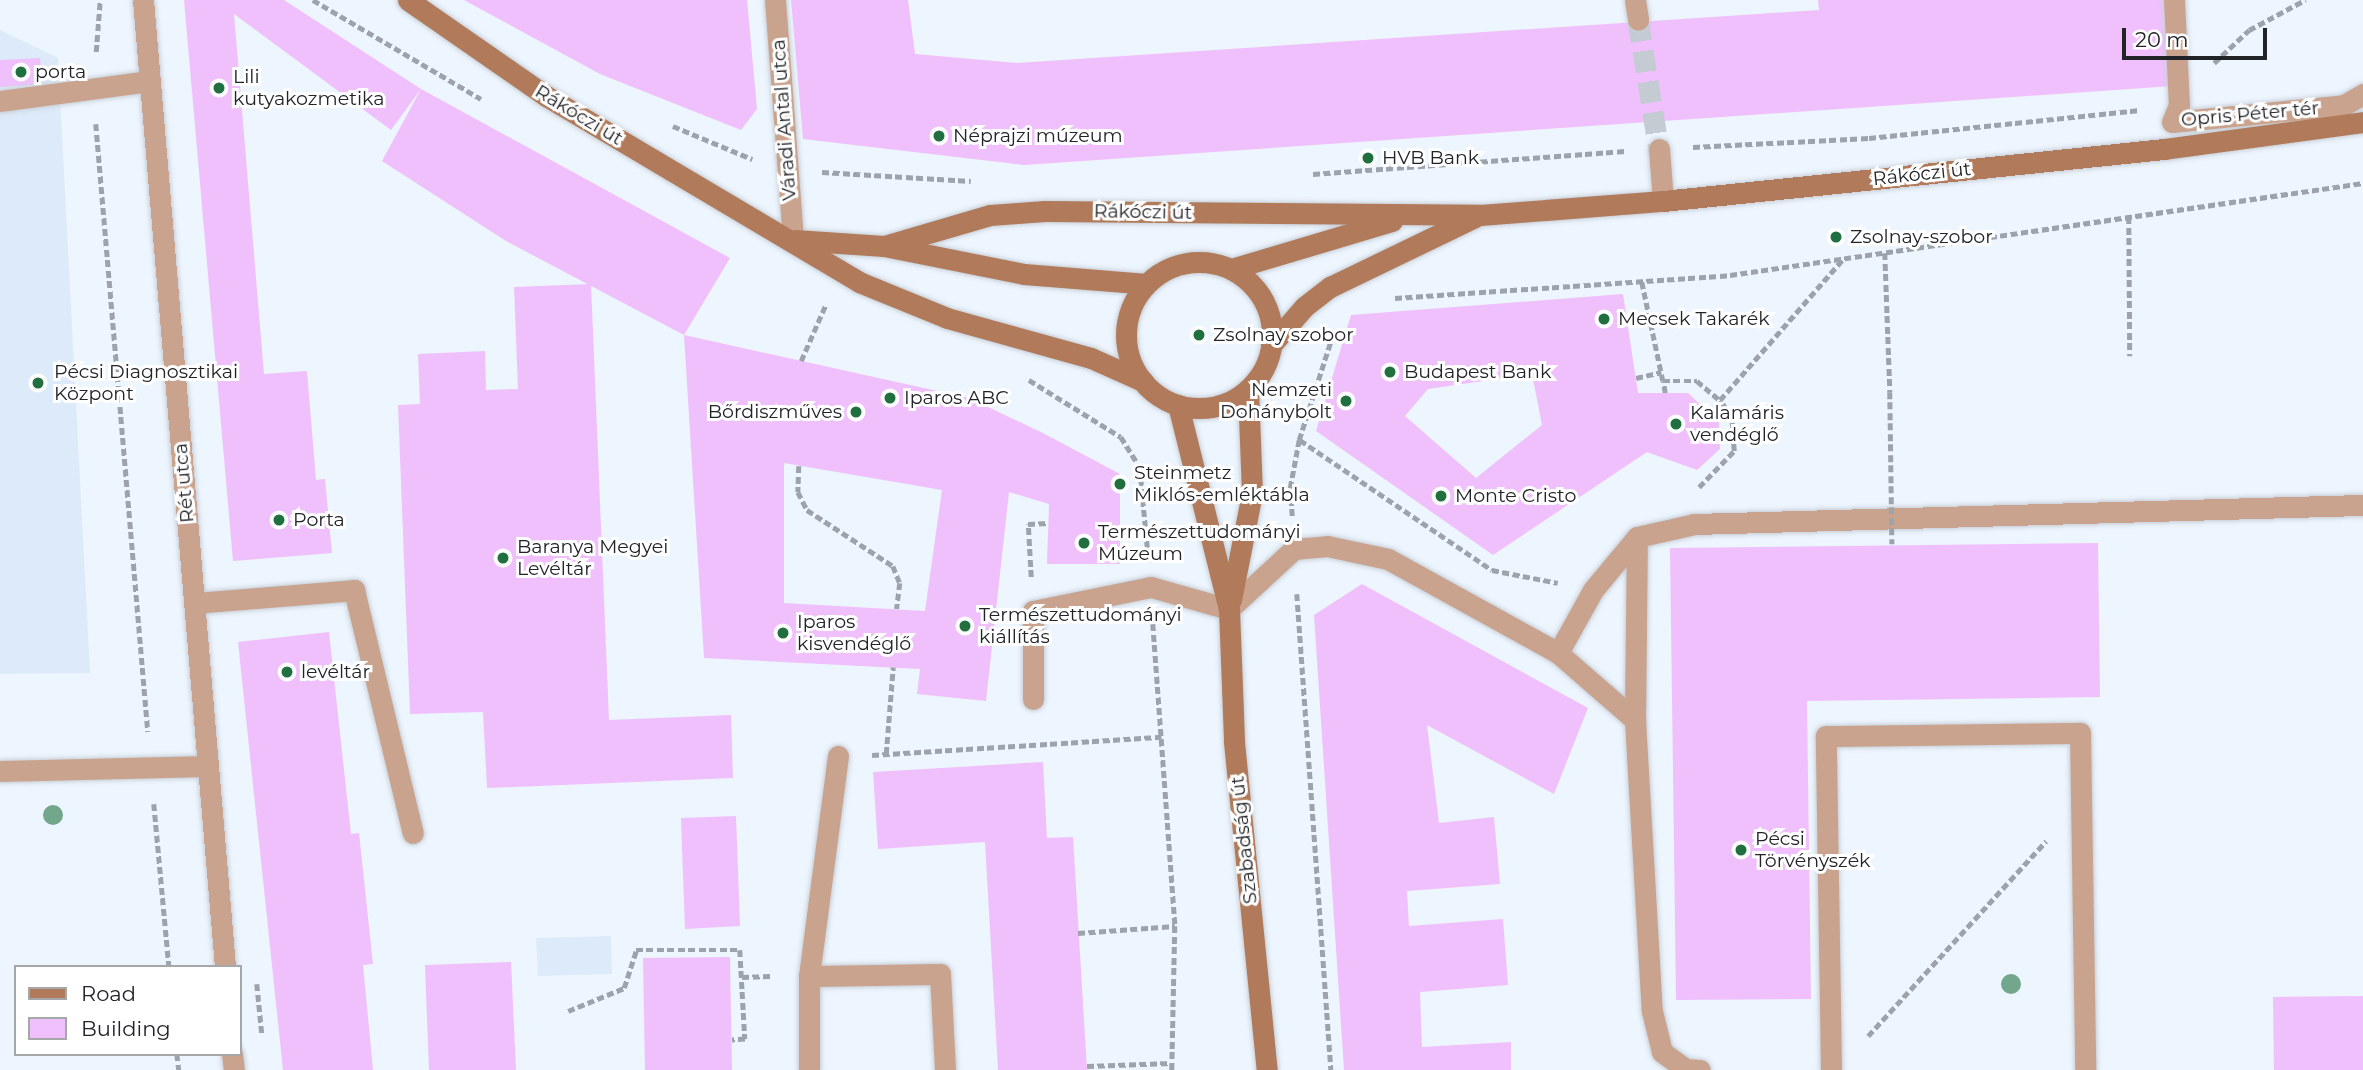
<!DOCTYPE html>
<html>
<head>
<meta charset="utf-8">
<style>
  body { margin:0 }
  #map { position:relative; width:2363px; height:1070px; overflow:hidden; background:#edf5fe; font-family:Montserrat,sans-serif }
  div>[style] { position:absolute }
  [style*='--x'] { left:calc(var(--x)*1px); top:calc(var(--y)*1px); width:calc(var(--w)*1px); rotate:calc(var(--a)*1deg) }
  .built>* { inset:0; background:#ddeaf9 }
  .building>* { inset:0; background:#f0c0fc }
  .street-tunnel>* { height:21px; margin-top:-10.5px; transform-origin:0; background:repeating-linear-gradient(90deg,#c4cbd3 0 21px,transparent 0 31px) }
  .path>* { height:4.5px; margin-top:-2.25px; transform-origin:0; background:repeating-linear-gradient(90deg,#9da3aa 0 7px,transparent 0 10.5px) }
  .roads { filter:drop-shadow(0 0 2px #c8cfd7) drop-shadow(0 0 2px #c8cfd7) }
  .lane>* { height:21px; margin:-10.5px; padding:0 10.5px; transform-origin:10.5px; border-radius:10.5px; background:#c9a38d }
  .street>* { height:21px; margin:-10.5px; padding:0 10.5px; transform-origin:10.5px; border-radius:10.5px; background:#c9a38d }
  .secondary>* { height:21px; margin:-10.5px; padding:0 10.5px; transform-origin:10.5px; border-radius:10.5px; background:#b17b5b }
  .secondary>.ring { margin:-10.5px; padding:0; box-sizing:content-box; background:none; border:21px solid #b17b5b; border-radius:50% }
  .path-bridge>* { height:4.5px; margin-top:-2.25px; transform-origin:0; background:repeating-linear-gradient(90deg,#9da3aa 0 7px,transparent 0 10.5px) }
  .trees>* { width:20px; height:20px; margin:-10px; border-radius:50%; background:#73a78c }
  .dots>* { width:19px; height:19px; translate:-50% -50%; box-sizing:border-box; border:4px solid #fff; border-radius:50% }
  span { translate:-50% -50%; white-space:nowrap; text-align:center; line-height:1.15; -webkit-text-stroke:6px #fff; paint-order:stroke }
  .poi-label { font-size:19px; color:#212327 }
  .left { translate:0 -50%; text-align:left }
  .right { translate:-100% -50%; text-align:right }
  .street-label { font-size:19px; color:#212327 }
  .legend { position:absolute; left:14px; top:965px; width:228px; height:91px; box-sizing:border-box; background:#fff; border:2px solid #a6a7a9; margin:0; padding:9px 12px; list-style:none; font-size:21px; color:#212327 }
  .legend li { display:flex; align-items:center; gap:14px; height:35px }
  .legend b { width:35px; border:2px solid #a6a7a9 }
  .scale { position:absolute; left:2122px; top:28px; width:145px; height:32px; box-sizing:border-box; border:4px solid #212327; border-top:0; padding-left:9px; font-size:21px; line-height:24px; white-space:nowrap; color:#212327; -webkit-text-stroke:5px #fff; paint-order:stroke }
</style>
</head>
<body>
<div id="map">
  <div class="built">
    <div style="clip-path:polygon(0 30px,58px 58px,90px 673px,0 674px)"></div>
    <div style="clip-path:polygon(611px 936px,612px 974px,538px 976px,536px 938px)"></div>
  </div>
  <div class="building">
    <div style="clip-path:polygon(184px 0,284px 0,421px 89px,391px 130px,234px 14px,264px 374px,307px 371px,316px 480px,325px 479px,332px 553px,233px 561px)"></div>
    <div style="clip-path:polygon(464px 0,747px 0,757px 109px,741px 130px,600px 74px)"></div>
    <div style="clip-path:polygon(791px 0,908px 0,915px 54px,1017px 63px,1819px 10px,1818px 0,2167px 0,2173px 86px,1024px 165px,803px 139px)"></div>
    <div style="clip-path:polygon(40px 58px,42px 84px,0 87px,0 60px)"></div>
    <div style="clip-path:polygon(421px 89px,730px 258px,684px 335px,506px 241px,382px 161px)"></div>
    <div style="clip-path:polygon(591px 284px,609px 720px,731px 715px,733px 778px,487px 788px,483px 712px,410px 714px,398px 405px,420px 404px,418px 354px,485px 351px,486px 390px,518px 389px,514px 287px)"></div>
    <div style="clip-path:polygon(evenodd,1623px 294px,1638px 393px,1688px 393px,1719px 422px,1720px 449px,1697px 470px,1647px 452px,1493px 555px,1316px 431px,1351px 315px,1623px 294px,1532px 374px,1542px 425px,1476px 478px,1405px 416px,1428px 389px,1532px 374px)"></div>
    <div style="clip-path:polygon(evenodd,684px 335px,969px 398px,1041px 432px,1120px 474px,1120px 564px,1047px 564px,1049px 504px,1009px 492px,986px 701px,917px 694px,920px 669px,704px 658px,684px 335px,784px 463px,942px 490px,925px 611px,784px 603px,784px 463px)"></div>
    <div style="clip-path:polygon(2098px 543px,2100px 697px,1807px 701px,1811px 999px,1676px 1000px,1670px 548px)"></div>
    <div style="clip-path:polygon(1362px 584px,1588px 708px,1554px 794px,1427px 725px,1439px 823px,1494px 817px,1500px 884px,1407px 891px,1409px 926px,1503px 919px,1508px 985px,1420px 992px,1422px 1047px,1511px 1042px,1511px 1070px,1344px 1070px,1314px 615px)"></div>
    <div style="clip-path:polygon(329px 632px,351px 834px,359px 833px,373px 964px,363px 965px,373px 1070px,283px 1070px,238px 642px)"></div>
    <div style="clip-path:polygon(1043px 762px,1047px 838px,1073px 837px,1087px 1070px,998px 1070px,985px 842px,878px 849px,873px 772px)"></div>
    <div style="clip-path:polygon(736px 816px,740px 926px,685px 929px,681px 818px)"></div>
    <div style="clip-path:polygon(730px 957px,732px 1070px,645px 1070px,643px 958px)"></div>
    <div style="clip-path:polygon(511px 962px,516px 1070px,429px 1070px,425px 965px)"></div>
    <div style="clip-path:polygon(2363px 996px,2363px 1070px,2274px 1070px,2273px 997px)"></div>
  </div>
  <div class="street-tunnel">
    <div style="--x:1638;--y:20;--w:131;--a:80.8"></div>
  </div>
  <div class="path">
    <div style="--x:313;--y:0;--w:195;--a:30.5"></div>
    <div style="--x:96;--y:52;--w:52;--a:-85.6"></div>
    <div style="--x:2214;--y:63;--w:48;--a:-43.3"></div>
    <div style="--x:2249;--y:30;--w:64;--a:-28.2"></div>
    <div style="--x:96;--y:124;--w:610;--a:85.11"></div>
    <div style="--x:673;--y:126;--w:86;--a:22.7"></div>
    <div style="--x:1693;--y:147;--w:176;--a:-2.9"></div>
    <div style="--x:1869;--y:138;--w:270;--a:-5.9"></div>
    <div style="--x:822;--y:172;--w:149;--a:3.5"></div>
    <div style="--x:1313;--y:174;--w:313;--a:-4.2"></div>
    <div style="--x:2129;--y:217;--w:139;--a:89.6"></div>
    <div style="--x:1885;--y:253;--w:139;--a:87.9"></div>
    <div style="--x:1642;--y:282;--w:101;--a:78"></div>
    <div style="--x:1395;--y:298;--w:336;--a:-3.9"></div>
    <div style="--x:1730;--y:275;--w:640;--a:-8.27"></div>
    <div style="--x:801;--y:361;--w:62;--a:-66.3"></div>
    <div style="--x:1636;--y:378;--w:26;--a:-13"></div>
    <div style="--x:1029;--y:380;--w:108;--a:31.8"></div>
    <div style="--x:1121;--y:437;--w:36;--a:58"></div>
    <div style="--x:1140;--y:468;--w:84;--a:84.6"></div>
    <div style="--x:1665;--y:393;--w:12;--a:-99"></div>
    <div style="--x:1663;--y:381;--w:34;--a:0"></div>
    <div style="--x:1697;--y:381;--w:30;--a:40"></div>
    <div style="--x:1300;--y:440;--w:232;--a:34.1"></div>
    <div style="--x:1492;--y:570;--w:67;--a:11.1"></div>
    <div style="--x:799;--y:466;--w:26;--a:92"></div>
    <div style="--x:798;--y:492;--w:20;--a:63"></div>
    <div style="--x:807;--y:510;--w:103;--a:33.1"></div>
    <div style="--x:893;--y:566;--w:18;--a:68"></div>
    <div style="--x:900;--y:583;--w:26;--a:97"></div>
    <div style="--x:1699;--y:487;--w:50;--a:-45.8"></div>
    <div style="--x:1734;--y:451;--w:32;--a:-94"></div>
    <div style="--x:1732;--y:419;--w:22;--a:-122"></div>
    <div style="--x:1720;--y:400;--w:187;--a:-48.9"></div>
    <div style="--x:1143;--y:496;--w:21;--a:-3"></div>
    <div style="--x:1292;--y:516;--w:28;--a:-94"></div>
    <div style="--x:1290;--y:488;--w:49;--a:-79.4"></div>
    <div style="--x:1299;--y:440;--w:114;--a:-72.2"></div>
    <div style="--x:1031;--y:577;--w:53;--a:-93.2"></div>
    <div style="--x:1028;--y:524;--w:20;--a:-3"></div>
    <div style="--x:1297;--y:594;--w:477;--a:85.9"></div>
    <div style="--x:1153;--y:624;--w:303;--a:85.8"></div>
    <div style="--x:1175;--y:926;--w:144;--a:91.2"></div>
    <div style="--x:886;--y:754;--w:87;--a:-85.4"></div>
    <div style="--x:872;--y:755;--w:290;--a:-3.6"></div>
    <div style="--x:154;--y:804;--w:164;--a:84.7"></div>
    <div style="--x:1078;--y:933;--w:97;--a:-4.1"></div>
    <div style="--x:742;--y:977;--w:30;--a:-2"></div>
    <div style="--x:257;--y:984;--w:50;--a:84.3"></div>
    <div style="--x:568;--y:1011;--w:61;--a:-22.3"></div>
    <div style="--x:624;--y:988;--w:40;--a:-72"></div>
    <div style="--x:636;--y:950;--w:104;--a:0"></div>
    <div style="--x:740;--y:950;--w:89;--a:86.8"></div>
    <div style="--x:745;--y:1039;--w:13;--a:176"></div>
    <div style="--x:1868;--y:1036;--w:264;--a:-47.6"></div>
    <div style="--x:177;--y:1054;--w:16;--a:83"></div>
    <div style="--x:1087;--y:1066;--w:84;--a:-2"></div>
  </div>
  <div class="roads">
    <div class="lane">
      <div style="--x:0;--y:101;--w:150;--a:-7.6"></div>
      <div style="--x:194;--y:603;--w:161;--a:-4.6"></div>
      <div style="--x:354;--y:590;--w:250;--a:76.4"></div>
      <div style="--x:1558;--y:653;--w:72;--a:-60.9"></div>
      <div style="--x:1593;--y:590;--w:69;--a:-50.3"></div>
      <div style="--x:1033;--y:699;--w:88;--a:-90"></div>
      <div style="--x:1033;--y:611;--w:120;--a:-11.5"></div>
      <div style="--x:1151;--y:587;--w:81;--a:15.8"></div>
      <div style="--x:1635;--y:720;--w:183;--a:-89.4"></div>
      <div style="--x:1637;--y:537;--w:58;--a:-12.8"></div>
      <div style="--x:1694;--y:524;--w:669;--a:-1.63"></div>
      <div style="--x:0;--y:771;--w:208;--a:-1.4"></div>
      <div style="--x:809;--y:976;--w:131;--a:-0.9"></div>
      <div style="--x:940;--y:974;--w:96;--a:87"></div>
      <div style="--x:809;--y:1070;--w:94;--a:-90"></div>
      <div style="--x:809;--y:976;--w:222;--a:-82.5"></div>
      <div style="--x:1831;--y:1070;--w:334;--a:-90.9"></div>
      <div style="--x:1826;--y:736;--w:254;--a:-0.7"></div>
      <div style="--x:2080;--y:733;--w:337;--a:89.1"></div>
    </div>
    <div class="street">
      <div style="--x:143;--y:0;--w:970;--a:85.15"></div>
      <div style="--x:775;--y:0;--w:241;--a:85.7"></div>
      <div style="--x:1635;--y:0;--w:20;--a:81"></div>
      <div style="--x:2174;--y:0;--w:105;--a:87.3"></div>
      <div style="--x:2179;--y:105;--w:18;--a:112"></div>
      <div style="--x:2172;--y:122;--w:173;--a:-5.6"></div>
      <div style="--x:2344;--y:105;--w:22;--a:-30"></div>
      <div style="--x:1659;--y:149;--w:52;--a:85.6"></div>
      <div style="--x:1229;--y:609;--w:88;--a:-42.7"></div>
      <div style="--x:1294;--y:549;--w:33;--a:-5"></div>
      <div style="--x:1327;--y:546;--w:62;--a:12"></div>
      <div style="--x:1388;--y:559;--w:194;--a:28.9"></div>
      <div style="--x:1558;--y:653;--w:102;--a:41"></div>
      <div style="--x:1635;--y:720;--w:291;--a:86.7"></div>
      <div style="--x:1652;--y:1011;--w:42;--a:76.3"></div>
      <div style="--x:1662;--y:1052;--w:29;--a:36"></div>
      <div style="--x:1685;--y:1069;--w:15;--a:4"></div>
      <div style="--x:232;--y:1054;--w:16;--a:83"></div>
    </div>
    <div class="secondary">
      <div style="--x:408;--y:0;--w:168;--a:34.8"></div>
      <div style="--x:546;--y:96;--w:364;--a:30.7"></div>
      <div style="--x:859;--y:282;--w:95;--a:22.2"></div>
      <div style="--x:947;--y:318;--w:149;--a:15.5"></div>
      <div style="--x:1091;--y:358;--w:57;--a:23.9"></div>
      <div style="--x:795;--y:240;--w:89;--a:3.9"></div>
      <div style="--x:884;--y:246;--w:143;--a:11.3"></div>
      <div style="--x:1024;--y:274;--w:123;--a:4.6"></div>
      <div style="--x:884;--y:246;--w:110;--a:-16.3"></div>
      <div style="--x:990;--y:215;--w:55;--a:-4.2"></div>
      <div style="--x:1045;--y:211;--w:435;--a:0.5"></div>
      <div style="--x:1480;--y:215;--w:184;--a:-4.4"></div>
      <div style="--x:1663;--y:201;--w:504;--a:-5.93"></div>
      <div style="--x:2164;--y:149;--w:201;--a:-7.7"></div>
      <div class="ring" style="left:1126px;top:262px;width:125px;height:125px"></div>
      <div style="--x:1231;--y:269;--w:168;--a:-16.6"></div>
      <div style="--x:1271;--y:345;--w:50;--a:-49"></div>
      <div style="--x:1304;--y:307;--w:33;--a:-38"></div>
      <div style="--x:1330;--y:287;--w:161;--a:-25.8"></div>
      <div style="--x:1178;--y:405;--w:210;--a:76"></div>
      <div style="--x:1229;--y:609;--w:133;--a:87.8"></div>
      <div style="--x:1234;--y:742;--w:330;--a:84.3"></div>
      <div style="--x:1231;--y:600;--w:109;--a:-78.9"></div>
      <div style="--x:1252;--y:493;--w:104;--a:-92.2"></div>
    </div>
  </div>
  <div class="path-bridge">
    <div style="--x:1890;--y:392;--w:152;--a:89.2"></div>
  </div>
  <div class="trees">
    <div style="left:53px;top:815px"></div>
    <div style="left:2011px;top:984px"></div>
  </div>
  <div class="dots">
    <div style="left:21px;top:72px;background:#1f6f3f"></div>
    <div style="left:219px;top:88px;background:#1f6f3f"></div>
    <div style="left:939px;top:136px;background:#1f6f3f"></div>
    <div style="left:1368px;top:158px;background:#1f6f3f"></div>
    <div style="left:1836px;top:237px;background:#1f6f3f"></div>
    <div style="left:1604px;top:319px;background:#1f6f3f"></div>
    <div style="left:1199px;top:335px;background:#1f6f3f"></div>
    <div style="left:1390px;top:372px;background:#1f6f3f"></div>
    <div style="left:38px;top:383px;background:#1f6f3f"></div>
    <div style="left:890px;top:398px;background:#1f6f3f"></div>
    <div style="left:1346px;top:401px;background:#1f6f3f"></div>
    <div style="left:856px;top:412px;background:#1f6f3f"></div>
    <div style="left:1676px;top:424px;background:#1f6f3f"></div>
    <div style="left:1120px;top:484px;background:#1f6f3f"></div>
    <div style="left:1441px;top:496px;background:#1f6f3f"></div>
    <div style="left:279px;top:520px;background:#1f6f3f"></div>
    <div style="left:1084px;top:543px;background:#1f6f3f"></div>
    <div style="left:503px;top:558px;background:#1f6f3f"></div>
    <div style="left:965px;top:626px;background:#1f6f3f"></div>
    <div style="left:783px;top:633px;background:#1f6f3f"></div>
    <div style="left:287px;top:672px;background:#1f6f3f"></div>
    <div style="left:1741px;top:850px;background:#1f6f3f"></div>
  </div>
  <div class="poi-label">
    <span class="left" style="left:35px;top:72px">porta</span>
    <span class="left" style="left:233px;top:88px">Lili<br>kutyakozmetika</span>
    <span class="left" style="left:953px;top:136px">Néprajzi múzeum</span>
    <span class="left" style="left:1382px;top:158px">HVB Bank</span>
    <span class="left" style="left:1850px;top:237px">Zsolnay-szobor</span>
    <span class="left" style="left:1618px;top:319px">Mecsek Takarék</span>
    <span class="left" style="left:1213px;top:335px">Zsolnay szobor</span>
    <span class="left" style="left:54px;top:383px">Pécsi Diagnosztikai<br>Központ</span>
    <span class="left" style="left:1404px;top:372px">Budapest Bank</span>
    <span class="right" style="left:1332px;top:401px">Nemzeti<br>Dohánybolt</span>
    <span class="left" style="left:904px;top:398px">Iparos ABC</span>
    <span class="right" style="left:842px;top:412px">Bőrdiszműves</span>
    <span class="left" style="left:1690px;top:424px">Kalamáris<br>vendéglő</span>
    <span class="left" style="left:1134px;top:484px">Steinmetz<br>Miklós-emléktábla</span>
    <span class="left" style="left:1455px;top:496px">Monte Cristo</span>
    <span class="left" style="left:293px;top:520px">Porta</span>
    <span class="left" style="left:1098px;top:543px">Természettudományi<br>Múzeum</span>
    <span class="left" style="left:517px;top:558px">Baranya Megyei<br>Levéltár</span>
    <span class="left" style="left:979px;top:626px">Természettudományi<br>kiállítás</span>
    <span class="left" style="left:797px;top:633px">Iparos<br>kisvendéglő</span>
    <span class="left" style="left:301px;top:672px">levéltár</span>
    <span class="left" style="left:1755px;top:850px">Pécsi<br>Törvényszék</span>
  </div>
  <div class="street-label">
    <span style="left:2250px;top:114px;rotate:-5deg">Opris Péter tér</span>
    <span style="left:579px;top:115px;rotate:31deg">Rákóczi út</span>
    <span style="left:784px;top:120px;rotate:-94deg">Váradi Antal utca</span>
    <span style="left:1922px;top:174px;rotate:-6deg">Rákóczi út</span>
    <span style="left:1143px;top:212px;rotate:1deg">Rákóczi út</span>
    <span style="left:184px;top:483px;rotate:-95deg">Rét utca</span>
    <span style="left:1244px;top:840px;rotate:-96deg">Szabadság út</span>
  </div>
  <ul class="legend">
  <li><b style="height:9px;background:#b17b5b"></b>Road</li>
  <li><b style="height:19px;background:#f0c0fc"></b>Building</li>
  </ul>
  <div class="scale">20 m</div>
</div>
</body>
</html>
